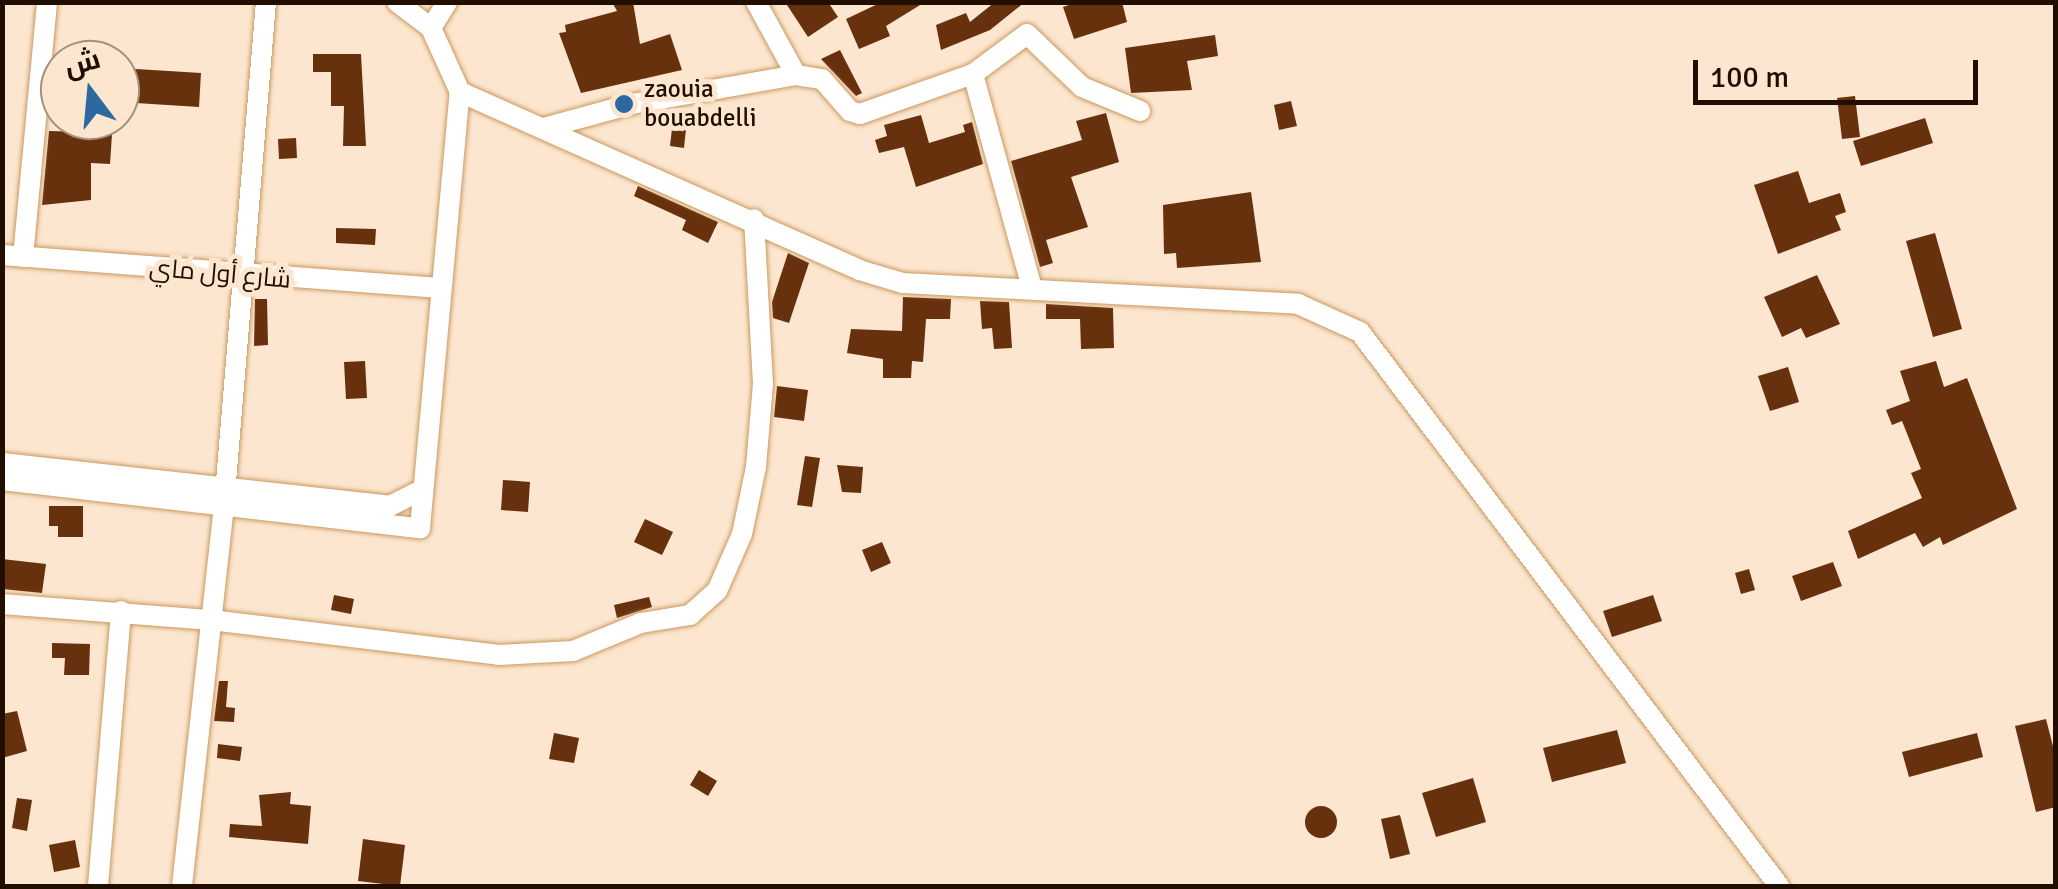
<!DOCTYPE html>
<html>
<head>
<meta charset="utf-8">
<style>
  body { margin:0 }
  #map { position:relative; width:2058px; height:889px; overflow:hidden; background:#fce6cf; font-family:Signika,Cairo,sans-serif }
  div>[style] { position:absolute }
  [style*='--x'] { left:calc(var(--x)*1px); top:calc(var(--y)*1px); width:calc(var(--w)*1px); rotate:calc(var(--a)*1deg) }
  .building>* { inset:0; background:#68310e }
  .round { border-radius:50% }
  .roads { filter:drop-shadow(0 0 2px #cb985e) drop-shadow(0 0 2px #cb985e) }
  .minor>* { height:20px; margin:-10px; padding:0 10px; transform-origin:10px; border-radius:10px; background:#fff }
  .dots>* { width:28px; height:28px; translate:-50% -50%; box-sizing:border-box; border:5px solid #fce6cf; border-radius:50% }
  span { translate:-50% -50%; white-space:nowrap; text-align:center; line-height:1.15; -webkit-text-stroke:10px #fce6cf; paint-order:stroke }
  .poi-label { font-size:25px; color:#210e00 }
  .left { translate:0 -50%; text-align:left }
  .street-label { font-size:25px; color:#210e00 }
  .frame { position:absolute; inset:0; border:5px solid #210e00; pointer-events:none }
  .north { position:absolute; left:40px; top:40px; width:100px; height:100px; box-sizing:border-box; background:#fce6cf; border:2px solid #a4907c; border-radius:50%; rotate:344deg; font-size:28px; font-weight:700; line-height:40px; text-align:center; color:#210e00 }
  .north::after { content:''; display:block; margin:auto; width:35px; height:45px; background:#2b69a0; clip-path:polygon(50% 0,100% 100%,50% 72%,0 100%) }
  .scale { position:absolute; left:1693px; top:60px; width:285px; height:45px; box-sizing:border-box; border:5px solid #210e00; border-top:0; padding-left:12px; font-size:30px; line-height:35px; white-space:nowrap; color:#210e00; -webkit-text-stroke:8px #fce6cf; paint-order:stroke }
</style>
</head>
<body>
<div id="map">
  <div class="building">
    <div style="clip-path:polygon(612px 2px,633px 2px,640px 44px,670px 34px,682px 70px,581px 93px,559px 33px,566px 32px,565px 25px,617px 11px)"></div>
    <div style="clip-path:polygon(785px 2px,828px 2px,838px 17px,808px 37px)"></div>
    <div style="clip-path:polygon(882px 2px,925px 2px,886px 26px,890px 36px,859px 49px,846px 19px)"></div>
    <div style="clip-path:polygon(995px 2px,1025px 2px,990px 30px,941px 50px,936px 25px,966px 13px,970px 22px)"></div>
    <div style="clip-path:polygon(1078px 2px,1122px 2px,1127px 22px,1074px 39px,1063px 7px)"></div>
    <div style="clip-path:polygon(1215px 35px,1218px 56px,1187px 61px,1192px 90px,1131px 93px,1125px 48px)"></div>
    <div style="clip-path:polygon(840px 50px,862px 93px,856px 96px,821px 59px)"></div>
    <div style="clip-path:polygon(313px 54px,361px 54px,366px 146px,343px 146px,344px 106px,331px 106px,331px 72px,313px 72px)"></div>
    <div style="clip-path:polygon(55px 68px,60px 68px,60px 97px,52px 97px)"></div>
    <div style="clip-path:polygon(120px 68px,201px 73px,199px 107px,120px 102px)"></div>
    <div style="clip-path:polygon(1855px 96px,1860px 137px,1842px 139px,1837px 98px)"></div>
    <div style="clip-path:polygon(1291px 101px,1297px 126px,1279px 130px,1274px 105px)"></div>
    <div style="clip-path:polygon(688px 110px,684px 148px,670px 146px,674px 111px)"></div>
    <div style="clip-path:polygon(1106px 113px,1119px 162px,1071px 177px,1088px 227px,1046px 240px,1053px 263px,1040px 267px,1011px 161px,1082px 140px,1076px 121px)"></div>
    <div style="clip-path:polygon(921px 115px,929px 143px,965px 132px,963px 125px,972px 122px,983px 164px,916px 187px,904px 147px,879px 153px,875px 140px,887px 136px,884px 125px)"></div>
    <div style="clip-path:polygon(1925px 118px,1933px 143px,1861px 166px,1853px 141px)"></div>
    <div style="clip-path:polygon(90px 120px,113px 120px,110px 164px,91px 163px,91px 200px,42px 205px,49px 131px,90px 132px)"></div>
    <div style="clip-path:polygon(296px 138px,297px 158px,279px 159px,278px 139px)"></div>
    <div style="clip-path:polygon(1798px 171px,1809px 203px,1840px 193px,1846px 212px,1835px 216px,1841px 230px,1778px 254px,1754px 185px)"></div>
    <div style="clip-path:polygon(638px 186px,718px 222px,708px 243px,682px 230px,686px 220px,634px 196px)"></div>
    <div style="clip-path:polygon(1251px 192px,1261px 262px,1177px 268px,1176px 253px,1164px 254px,1163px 205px)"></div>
    <div style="clip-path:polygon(336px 228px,376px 229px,375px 245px,336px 243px)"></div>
    <div style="clip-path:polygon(1935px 233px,1962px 329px,1933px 337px,1906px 241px)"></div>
    <div style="clip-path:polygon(788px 253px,809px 263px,789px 323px,773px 318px,772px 302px)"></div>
    <div style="clip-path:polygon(1817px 275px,1840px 324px,1806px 338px,1801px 328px,1782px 337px,1764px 297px)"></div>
    <div style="clip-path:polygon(903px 297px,951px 299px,950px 319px,926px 319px,923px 362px,912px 361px,911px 378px,883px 378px,883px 359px,847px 353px,851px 329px,902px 331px)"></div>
    <div style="clip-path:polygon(255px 299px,267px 299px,268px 345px,254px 346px)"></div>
    <div style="clip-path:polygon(980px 301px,1009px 302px,1012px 348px,994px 349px,992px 328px,982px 329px)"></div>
    <div style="clip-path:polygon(1046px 304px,1113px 308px,1114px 348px,1081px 349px,1080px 319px,1046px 319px)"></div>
    <div style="clip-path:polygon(365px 361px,367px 398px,346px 399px,344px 362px)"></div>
    <div style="clip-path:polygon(1936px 361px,1944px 387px,1967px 378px,2017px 509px,1943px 545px,1940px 537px,1923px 547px,1915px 533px,1858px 559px,1848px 531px,1922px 498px,1911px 473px,1921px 469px,1902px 421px,1892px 425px,1886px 410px,1910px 401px,1900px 371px)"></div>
    <div style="clip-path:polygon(1788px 367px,1799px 402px,1770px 411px,1758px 376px)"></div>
    <div style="clip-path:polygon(777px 386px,808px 390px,804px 421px,774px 417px)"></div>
    <div style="clip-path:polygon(805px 456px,820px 458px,812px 507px,797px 505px)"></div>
    <div style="clip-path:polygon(837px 465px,863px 467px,861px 493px,842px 492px)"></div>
    <div style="clip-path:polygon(503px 480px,530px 482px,528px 512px,501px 510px)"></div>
    <div style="clip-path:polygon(49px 506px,83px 506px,83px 537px,58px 537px,58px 526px,49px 526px)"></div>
    <div style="clip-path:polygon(645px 519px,673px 532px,662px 555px,634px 542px)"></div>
    <div style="clip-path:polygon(882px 542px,891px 563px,871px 572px,862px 550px)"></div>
    <div style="clip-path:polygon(2px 559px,46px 564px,42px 593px,2px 589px)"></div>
    <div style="clip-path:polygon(1833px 562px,1842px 586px,1801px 601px,1792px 576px)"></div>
    <div style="clip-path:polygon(1749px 569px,1755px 590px,1741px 594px,1735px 573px)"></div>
    <div style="clip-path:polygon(334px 595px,354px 599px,351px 614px,331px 610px)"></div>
    <div style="clip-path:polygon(1653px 595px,1662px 621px,1612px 637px,1603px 611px)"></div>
    <div style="clip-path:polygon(649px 597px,652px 607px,617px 618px,614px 605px)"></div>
    <div style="clip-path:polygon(52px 643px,90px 644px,89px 675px,64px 675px,65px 658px,52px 658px)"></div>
    <div style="clip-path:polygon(219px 681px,228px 681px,226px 707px,235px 708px,234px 722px,214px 721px)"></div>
    <div style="clip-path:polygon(17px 711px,27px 751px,2px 758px,2px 714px)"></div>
    <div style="clip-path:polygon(2046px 719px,2056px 758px,2056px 807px,2036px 812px,2015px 726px)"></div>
    <div style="clip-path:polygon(1617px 730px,1626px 763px,1552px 782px,1543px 748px)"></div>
    <div style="clip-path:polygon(554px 733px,579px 738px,574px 763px,549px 759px)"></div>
    <div style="clip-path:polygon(1977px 733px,1983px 757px,1909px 777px,1902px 752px)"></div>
    <div style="clip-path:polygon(218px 744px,242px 747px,240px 761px,217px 758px)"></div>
    <div style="clip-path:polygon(699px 770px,717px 781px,708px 796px,690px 785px)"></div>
    <div style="clip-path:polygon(1473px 778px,1486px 822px,1436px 837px,1422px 793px)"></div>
    <div style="clip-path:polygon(291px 792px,290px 804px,311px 806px,308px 844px,229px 837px,230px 824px,262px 826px,259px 795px)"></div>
    <div style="clip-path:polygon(17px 798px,32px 800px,27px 831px,12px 828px)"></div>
    <div class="round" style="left:1305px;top:806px;width:32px;height:32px"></div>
    <div style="clip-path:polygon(1400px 815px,1410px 854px,1390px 859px,1381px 819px)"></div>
    <div style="clip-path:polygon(363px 839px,405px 845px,400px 886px,358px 881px)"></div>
    <div style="clip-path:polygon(75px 840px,80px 867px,54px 872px,49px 845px)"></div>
  </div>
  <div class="roads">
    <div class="minor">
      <div style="--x:397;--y:2;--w:43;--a:37.4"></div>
      <div style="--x:431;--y:28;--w:70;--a:65.6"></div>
      <div style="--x:460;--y:92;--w:437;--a:24"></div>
      <div style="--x:859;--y:270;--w:46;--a:16.5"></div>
      <div style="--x:903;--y:283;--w:396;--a:3"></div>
      <div style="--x:1298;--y:304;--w:68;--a:24.3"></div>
      <div style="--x:1360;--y:332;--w:695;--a:52.9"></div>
      <div style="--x:756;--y:2;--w:83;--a:61.3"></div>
      <div style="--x:431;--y:28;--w:31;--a:-58"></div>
      <div style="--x:973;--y:74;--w:67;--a:-36.5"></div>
      <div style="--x:1027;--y:34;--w:76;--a:43.9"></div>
      <div style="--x:1082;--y:87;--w:63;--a:22.5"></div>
      <div style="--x:544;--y:128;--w:91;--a:-15.3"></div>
      <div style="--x:632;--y:104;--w:167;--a:-10"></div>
      <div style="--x:796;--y:75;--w:26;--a:9"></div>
      <div style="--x:822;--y:79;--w:43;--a:48.8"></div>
      <div style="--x:850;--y:111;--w:10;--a:17"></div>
      <div style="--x:860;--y:114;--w:120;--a:-19.5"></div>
      <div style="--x:973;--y:74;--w:222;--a:74.6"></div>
      <div style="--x:2;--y:255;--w:436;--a:4.3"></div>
      <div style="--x:23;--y:257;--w:256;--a:-84.6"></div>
      <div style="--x:2;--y:463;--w:390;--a:6.3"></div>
      <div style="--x:390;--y:506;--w:36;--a:-27"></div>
      <div style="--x:2;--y:480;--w:421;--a:6.6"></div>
      <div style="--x:420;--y:528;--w:438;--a:-84.8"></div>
      <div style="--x:2;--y:604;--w:210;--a:4.4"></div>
      <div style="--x:211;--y:620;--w:290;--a:6.9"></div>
      <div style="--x:499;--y:655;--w:74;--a:-3.1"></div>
      <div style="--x:573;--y:651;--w:74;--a:-22.4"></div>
      <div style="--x:641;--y:623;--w:50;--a:-9.3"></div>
      <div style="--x:690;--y:615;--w:36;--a:-42"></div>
      <div style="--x:717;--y:591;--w:62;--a:-66.3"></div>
      <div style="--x:742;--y:534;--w:68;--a:-78.2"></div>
      <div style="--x:756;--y:467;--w:83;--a:-85.2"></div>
      <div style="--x:763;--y:384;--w:165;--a:-93.1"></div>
      <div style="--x:98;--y:886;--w:276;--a:-85.2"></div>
      <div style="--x:182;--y:886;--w:382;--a:-83.7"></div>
      <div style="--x:224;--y:506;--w:506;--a:-85.24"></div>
    </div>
  </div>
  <div class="dots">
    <div style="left:624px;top:104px;background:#2b69a0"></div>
  </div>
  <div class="poi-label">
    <span class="left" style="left:644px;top:104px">zaouia<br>bouabdelli</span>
  </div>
  <div class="street-label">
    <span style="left:220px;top:274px;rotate:5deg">شارع أول ماي</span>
  </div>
  <div class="frame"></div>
  <div class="north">ش</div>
  <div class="scale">100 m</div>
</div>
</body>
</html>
